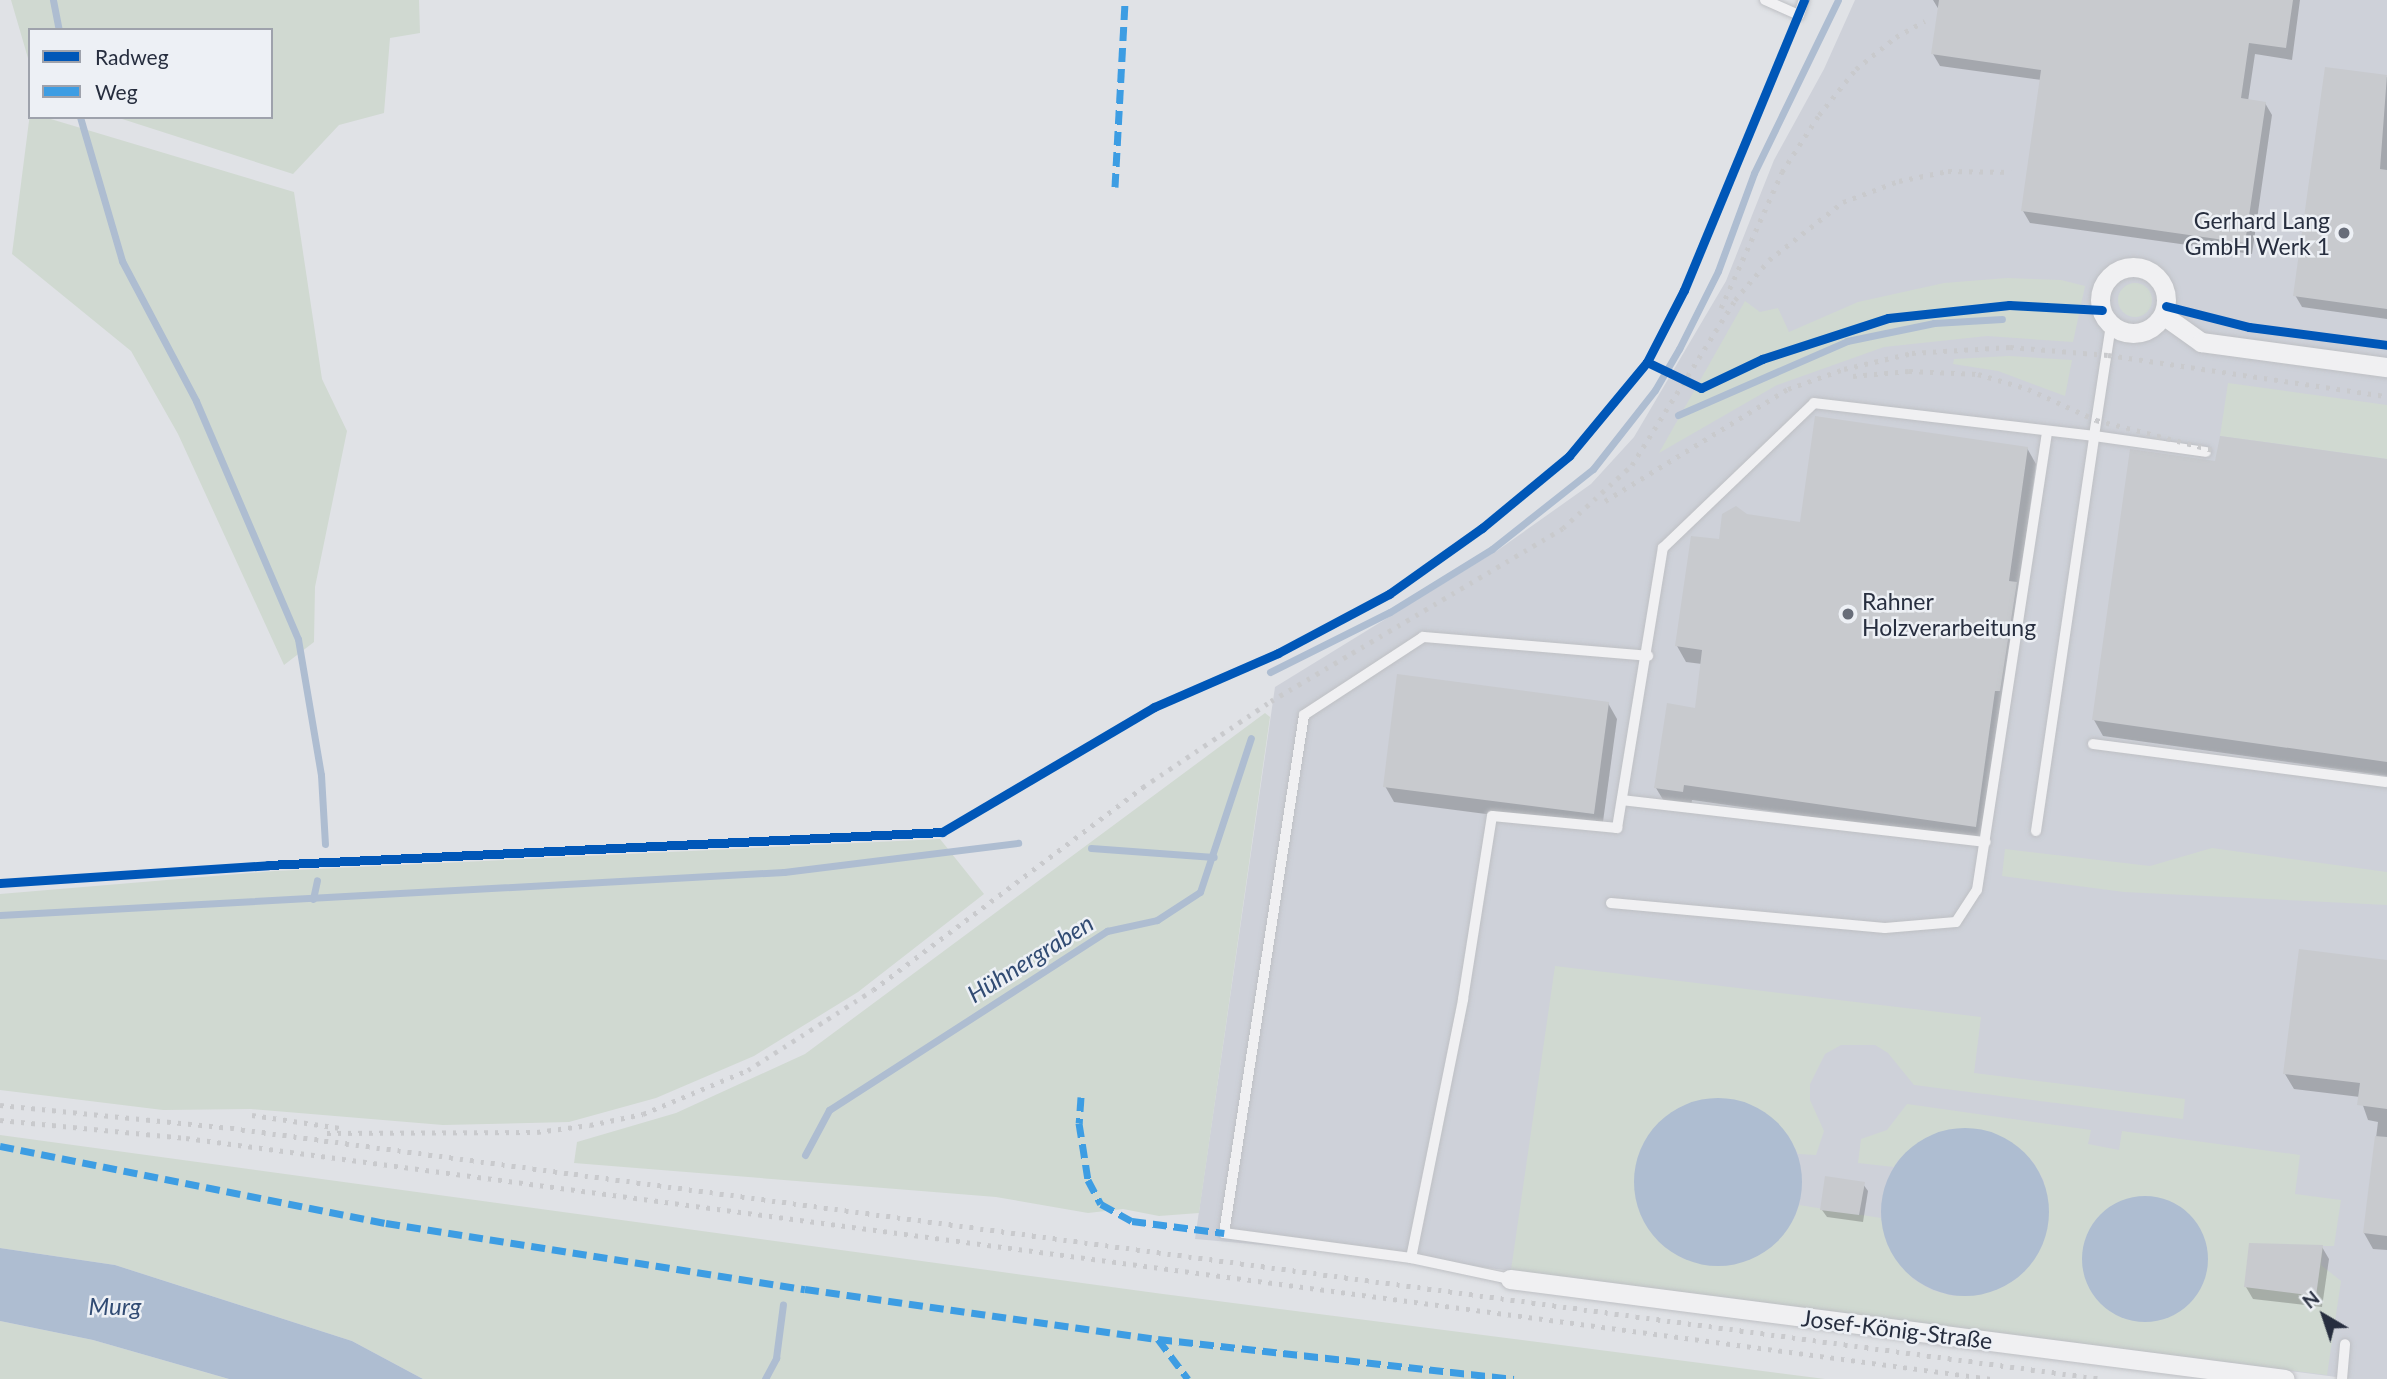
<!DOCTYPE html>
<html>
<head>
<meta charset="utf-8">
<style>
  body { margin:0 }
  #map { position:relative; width:2387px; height:1379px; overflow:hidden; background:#e0e2e6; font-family:Lato,sans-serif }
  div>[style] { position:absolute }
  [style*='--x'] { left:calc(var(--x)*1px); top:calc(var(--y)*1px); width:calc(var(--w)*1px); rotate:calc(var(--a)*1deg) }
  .built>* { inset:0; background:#ced1d9 }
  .green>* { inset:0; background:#d0d9d1 }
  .round { border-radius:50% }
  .water>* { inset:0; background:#aebdd1 }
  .shadow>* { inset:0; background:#0003 }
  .stream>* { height:7px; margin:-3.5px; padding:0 3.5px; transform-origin:3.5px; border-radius:3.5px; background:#aebdd1 }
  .building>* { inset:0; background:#c8cace }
  .roads { filter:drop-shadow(0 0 2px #bec0c4) drop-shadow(0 0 2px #bec0c4) }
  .service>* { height:10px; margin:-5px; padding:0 5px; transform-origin:5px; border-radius:5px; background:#f0f0f2 }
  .minor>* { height:19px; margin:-9.5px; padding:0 9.5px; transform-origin:9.5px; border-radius:9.5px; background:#f0f0f2 }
  .minor>.ring { margin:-9.5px; padding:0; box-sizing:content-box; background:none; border:19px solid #f0f0f2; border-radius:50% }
  .rail>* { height:5px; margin-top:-2.5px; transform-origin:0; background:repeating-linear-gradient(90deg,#c9cacd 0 3.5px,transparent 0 10.5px) }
  .quiet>* { height:7px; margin-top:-3.5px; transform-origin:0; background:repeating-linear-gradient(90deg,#3d9de3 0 14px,transparent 0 21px) }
  .cycleway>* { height:9px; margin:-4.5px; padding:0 4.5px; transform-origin:4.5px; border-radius:4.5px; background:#0057b8 }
  .dots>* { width:19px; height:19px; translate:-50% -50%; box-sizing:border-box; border:4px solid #edf0f5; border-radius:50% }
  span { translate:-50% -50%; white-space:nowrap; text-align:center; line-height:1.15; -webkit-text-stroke:5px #edf0f5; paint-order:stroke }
  .poi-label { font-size:23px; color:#272e3f }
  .right { translate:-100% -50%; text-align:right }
  .left { translate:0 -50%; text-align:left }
  .street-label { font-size:23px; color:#272e3f }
  .water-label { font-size:24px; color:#314b73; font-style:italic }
  .legend { position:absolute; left:28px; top:28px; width:245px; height:91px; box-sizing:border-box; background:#edf0f5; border:2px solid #9ea2ac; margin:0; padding:9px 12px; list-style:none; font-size:21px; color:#272e3f }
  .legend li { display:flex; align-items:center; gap:14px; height:35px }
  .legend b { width:35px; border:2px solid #9ea2ac }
  .north { position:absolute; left:2289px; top:1281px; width:70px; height:70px; -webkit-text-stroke:5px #edf0f5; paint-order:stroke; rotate:321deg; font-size:19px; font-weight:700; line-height:28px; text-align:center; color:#272e3f }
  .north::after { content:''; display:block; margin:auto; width:24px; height:32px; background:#272e3f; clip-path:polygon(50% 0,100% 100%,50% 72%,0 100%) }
</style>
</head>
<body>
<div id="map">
  <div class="built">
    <div style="clip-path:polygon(1855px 0,2387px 0,2387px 1379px,2352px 1379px,1411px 1258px,1195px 1239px,1275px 687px,1498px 550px,1591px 484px,1634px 437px,1726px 281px,1774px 160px,1824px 69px)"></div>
  </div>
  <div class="green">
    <div style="clip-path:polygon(11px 0,419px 0,420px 33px,390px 38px,384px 113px,339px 125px,293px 174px,116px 117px,271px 117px,271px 30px,30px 30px,30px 65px)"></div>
    <div style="clip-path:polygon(30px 113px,30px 117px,44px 117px,294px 192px,322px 379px,347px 431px,315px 587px,314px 642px,284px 665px,178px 434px,131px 351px,12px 254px)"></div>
    <div style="clip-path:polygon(2007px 278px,2061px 280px,2085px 286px,2073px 342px,1987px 336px,1884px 347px,1777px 385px,1659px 453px,1745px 301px,1760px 312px,1778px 308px,1789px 332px,1858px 302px,1944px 283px)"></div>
    <div class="round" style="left:2118px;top:283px;width:34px;height:34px"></div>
    <div style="clip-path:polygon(2009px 356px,2072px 360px,2065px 396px,1998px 371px,1953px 364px,1954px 359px)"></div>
    <div style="clip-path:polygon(2228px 383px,2387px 405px,2387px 459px,2220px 436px)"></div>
    <div style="clip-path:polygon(1265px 713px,1270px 717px,1199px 1213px,1159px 1216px,1123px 1209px,1088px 1213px,996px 1197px,574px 1163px,577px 1142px,676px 1113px,805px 1054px)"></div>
    <div style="clip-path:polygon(940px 839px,984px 894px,858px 992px,754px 1056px,656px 1098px,569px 1122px,443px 1125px,251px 1109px,163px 1110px,0 1090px,0 894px,275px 871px)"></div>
    <div style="clip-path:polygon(2212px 848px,2387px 872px,2387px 905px,2124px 892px,2002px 876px,2005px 849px,2150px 866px)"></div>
    <div style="clip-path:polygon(1555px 966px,1981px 1017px,1974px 1073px,2185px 1099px,2183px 1119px,1914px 1085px,1888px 1053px,1875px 1045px,1841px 1045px,1825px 1054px,1810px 1084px,1810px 1100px,1824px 1131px,1816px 1155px,1798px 1154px,1788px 1135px,1681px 1258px,1724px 1266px,1794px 1219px,1799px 1205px,1881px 1218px,1887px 1244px,1913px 1279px,1932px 1290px,1953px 1296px,2015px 1280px,2042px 1246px,2044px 1181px,2033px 1162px,2017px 1146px,1898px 1160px,1894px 1167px,1858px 1163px,1861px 1139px,1887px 1130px,1907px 1104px,2091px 1130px,2088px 1144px,2119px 1150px,2122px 1131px,2300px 1155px,2295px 1194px,2341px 1200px,2334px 1246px,2323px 1246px,2321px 1265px,2341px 1281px,2327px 1375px,1511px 1270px)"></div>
    <div style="clip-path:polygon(0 1135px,1163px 1294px,1825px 1379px,423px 1379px,352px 1341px,115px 1265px,0 1248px)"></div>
    <div style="clip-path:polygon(0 1321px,93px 1340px,229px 1379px,0 1379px)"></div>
  </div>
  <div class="water">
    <div class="round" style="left:1634px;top:1098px;width:168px;height:168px"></div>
    <div class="round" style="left:1881px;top:1128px;width:168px;height:168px"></div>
    <div class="round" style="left:2082px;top:1196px;width:126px;height:126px"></div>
    <div style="clip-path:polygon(0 1248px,115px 1265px,352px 1341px,423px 1379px,229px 1379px,93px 1340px,0 1321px)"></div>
  </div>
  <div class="shadow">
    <div style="clip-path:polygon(1933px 0,2300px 0,2292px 60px,2255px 54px,2248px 101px,2265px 103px,2272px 115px,2252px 254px,2030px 223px,2023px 211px,2042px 80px,1940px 66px,1933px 54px,1939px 10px)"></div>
    <div style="clip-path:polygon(2327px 69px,2387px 77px,2387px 319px,2302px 307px,2295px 295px)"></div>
    <div style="clip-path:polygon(2027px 448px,2036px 464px,1985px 842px,1692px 800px,1691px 807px,1665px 803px,1656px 788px,1697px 710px,1702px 664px,1686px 662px,1677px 646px,1721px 541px,1747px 516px,1802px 524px)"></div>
    <div style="clip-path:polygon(2387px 461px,2387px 776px,2103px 736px,2094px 720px,2217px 463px)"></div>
    <div style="clip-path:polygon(1608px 703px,1617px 719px,1602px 829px,1394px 802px,1385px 786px)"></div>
    <div style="clip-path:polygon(2387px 962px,2387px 1250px,2373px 1249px,2364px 1233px,2378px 1122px,2368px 1120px,2360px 1097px,2294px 1089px,2285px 1074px)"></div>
    <div style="clip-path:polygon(1863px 1184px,1868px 1191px,1863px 1222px,1827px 1217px,1822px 1210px)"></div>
    <div style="clip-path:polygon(2322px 1247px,2329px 1259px,2322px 1307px,2253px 1299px,2246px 1287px)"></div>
  </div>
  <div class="stream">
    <div style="--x:53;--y:0;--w:31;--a:79"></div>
    <div style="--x:80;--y:117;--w:150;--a:73.7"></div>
    <div style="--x:122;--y:261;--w:158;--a:62.1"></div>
    <div style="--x:196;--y:401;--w:259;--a:66.8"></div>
    <div style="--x:298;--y:639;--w:138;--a:80.4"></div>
    <div style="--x:321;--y:775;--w:69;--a:86.7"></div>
    <div style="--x:1678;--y:415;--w:184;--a:-23.6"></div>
    <div style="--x:1847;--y:341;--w:89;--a:-11.7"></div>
    <div style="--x:1934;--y:323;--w:68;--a:-3.4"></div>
    <div style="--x:1270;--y:672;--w:134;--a:-26.6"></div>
    <div style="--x:1390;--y:612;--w:120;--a:-31.7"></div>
    <div style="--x:1492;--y:549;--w:129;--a:-38.4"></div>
    <div style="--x:1593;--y:469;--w:100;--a:-51.9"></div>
    <div style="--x:1655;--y:390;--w:48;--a:-59.7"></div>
    <div style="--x:1679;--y:349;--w:87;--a:-63.4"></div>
    <div style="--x:1718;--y:271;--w:104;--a:-69.8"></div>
    <div style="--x:1754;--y:173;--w:192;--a:-64.1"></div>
    <div style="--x:1091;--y:848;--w:123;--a:4.2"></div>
    <div style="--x:313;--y:899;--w:19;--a:-78"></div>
    <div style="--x:0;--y:915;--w:785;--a:-3.14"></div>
    <div style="--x:784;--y:872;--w:236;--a:-7.1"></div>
    <div style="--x:805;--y:1155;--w:51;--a:-61.9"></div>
    <div style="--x:829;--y:1110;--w:331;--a:-32.8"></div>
    <div style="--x:1107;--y:931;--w:51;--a:-12.4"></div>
    <div style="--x:1157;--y:920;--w:51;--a:-33.1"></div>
    <div style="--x:1200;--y:892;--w:162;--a:-71.7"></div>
    <div style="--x:765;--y:1379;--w:24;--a:-62"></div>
    <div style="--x:776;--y:1358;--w:54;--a:-82.6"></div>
  </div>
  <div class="building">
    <div style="clip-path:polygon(1939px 0,2293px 0,2286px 48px,2249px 43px,2241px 98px,2266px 102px,2245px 243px,2021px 211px,2041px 70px,1931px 54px)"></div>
    <div style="clip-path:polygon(2325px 67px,2387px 75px,2380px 169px,2387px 170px,2387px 309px,2293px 296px)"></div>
    <div style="clip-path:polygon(1815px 416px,2028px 447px,2009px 581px,2017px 582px,2000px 691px,1995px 691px,1976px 827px,1684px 785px,1683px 792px,1654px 788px,1667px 703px,1695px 708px,1702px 650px,1675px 646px,1691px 536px,1719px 539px,1722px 514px,1736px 506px,1747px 514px,1800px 522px)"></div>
    <div style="clip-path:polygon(2220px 436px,2387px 459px,2387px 762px,2092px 720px,2130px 449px,2215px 461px)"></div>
    <div style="clip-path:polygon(1397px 674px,1609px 702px,1594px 814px,1383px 787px)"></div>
    <div style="clip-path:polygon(2299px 949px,2387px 960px,2387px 1109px,2357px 1105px,2360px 1083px,2283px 1074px)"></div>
    <div style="clip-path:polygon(2375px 1136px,2387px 1137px,2387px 1236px,2363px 1233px)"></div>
    <div style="clip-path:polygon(1825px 1176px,1865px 1182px,1859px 1215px,1820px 1210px)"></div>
    <div style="clip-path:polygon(2249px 1243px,2323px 1245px,2316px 1296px,2244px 1287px)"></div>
  </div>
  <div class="roads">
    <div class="service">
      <div style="--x:1765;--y:0;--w:37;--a:24"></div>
      <div style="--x:1799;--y:15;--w:16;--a:-72"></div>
      <div style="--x:2093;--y:744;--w:296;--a:7.4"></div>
      <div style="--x:1622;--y:800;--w:366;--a:6.6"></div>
      <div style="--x:2036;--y:831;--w:399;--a:-81.6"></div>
      <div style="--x:2094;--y:436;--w:113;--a:8.1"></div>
      <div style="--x:1611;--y:903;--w:275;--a:5.2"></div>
      <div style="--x:1885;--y:928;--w:71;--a:-4.8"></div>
      <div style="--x:1956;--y:922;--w:38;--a:-57"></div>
      <div style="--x:1977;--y:890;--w:462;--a:-81.3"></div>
      <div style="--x:1411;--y:1258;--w:264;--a:-78.6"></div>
      <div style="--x:1463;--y:999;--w:185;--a:-81"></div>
      <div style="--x:1492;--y:816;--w:126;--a:5.5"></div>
      <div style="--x:1617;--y:828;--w:284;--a:-80.7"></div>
      <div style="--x:1663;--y:548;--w:209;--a:-43.8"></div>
      <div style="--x:1814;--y:403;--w:282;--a:6.7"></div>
      <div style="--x:2094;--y:436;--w:112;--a:-81.3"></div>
      <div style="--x:1510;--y:1279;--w:101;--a:-168"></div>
      <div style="--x:1411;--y:1258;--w:189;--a:-172.4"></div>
      <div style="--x:1224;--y:1233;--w:524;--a:-81.22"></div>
      <div style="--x:1304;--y:715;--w:142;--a:-33.2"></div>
      <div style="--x:1423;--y:637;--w:226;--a:4.8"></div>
      <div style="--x:2342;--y:1379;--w:35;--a:-85"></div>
    </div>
    <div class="minor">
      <div class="ring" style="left:2100px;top:267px;width:47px;height:47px"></div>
      <div style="--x:2163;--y:315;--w:47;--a:35.4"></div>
      <div style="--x:2201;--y:342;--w:188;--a:7.7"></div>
      <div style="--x:1510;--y:1279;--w:781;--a:7.35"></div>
    </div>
  </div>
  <div class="rail">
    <div style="--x:1721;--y:308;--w:149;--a:-65.8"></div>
    <div style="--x:1782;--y:172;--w:68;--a:-57"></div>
    <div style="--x:1819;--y:115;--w:59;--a:-51.2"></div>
    <div style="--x:1856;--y:69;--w:51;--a:-38.7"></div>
    <div style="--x:1896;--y:37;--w:33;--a:-29"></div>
    <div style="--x:1853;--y:376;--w:56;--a:-5.1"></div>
    <div style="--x:1909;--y:371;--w:69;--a:2.5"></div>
    <div style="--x:1978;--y:374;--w:52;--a:16.7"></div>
    <div style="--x:2028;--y:389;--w:75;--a:24.5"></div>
    <div style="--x:2096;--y:420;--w:125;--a:14.4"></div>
    <div style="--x:1605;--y:501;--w:215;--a:-31.5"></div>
    <div style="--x:1788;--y:389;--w:59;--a:-19.7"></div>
    <div style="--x:1844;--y:369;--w:70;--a:-13.2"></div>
    <div style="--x:1912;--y:353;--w:98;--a:-3.5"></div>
    <div style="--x:2010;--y:347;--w:98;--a:4.7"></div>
    <div style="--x:2108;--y:355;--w:282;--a:8.4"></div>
    <div style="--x:0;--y:1105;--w:232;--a:5.7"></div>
    <div style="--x:231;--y:1128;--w:1888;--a:7.64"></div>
    <div style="--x:252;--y:1115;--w:89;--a:8.4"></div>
    <div style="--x:0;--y:1120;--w:187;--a:5.5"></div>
    <div style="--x:186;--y:1138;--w:1823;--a:7.6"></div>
    <div style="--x:327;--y:1133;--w:210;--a:-0.3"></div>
    <div style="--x:537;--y:1132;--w:53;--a:-7.5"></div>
    <div style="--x:590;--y:1125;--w:54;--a:-11.7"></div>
    <div style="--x:643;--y:1114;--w:114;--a:-22.7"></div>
    <div style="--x:748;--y:1070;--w:148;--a:-32.6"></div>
    <div style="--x:873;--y:990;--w:338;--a:-36.9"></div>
    <div style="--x:1143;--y:787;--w:154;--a:-33.9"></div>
    <div style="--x:1271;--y:701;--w:339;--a:-30.6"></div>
    <div style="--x:1563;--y:528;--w:93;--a:-42.4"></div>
    <div style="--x:1632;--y:465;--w:195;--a:-58"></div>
    <div style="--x:1735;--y:300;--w:52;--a:-49.6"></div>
    <div style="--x:1769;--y:260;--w:94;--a:-38.1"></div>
    <div style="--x:1843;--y:202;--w:60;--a:-20.6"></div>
    <div style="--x:1899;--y:181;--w:50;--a:-11.5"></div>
    <div style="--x:1948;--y:171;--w:63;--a:0.9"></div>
  </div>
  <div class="quiet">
    <div style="--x:1115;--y:187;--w:187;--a:-86.9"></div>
    <div style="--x:1081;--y:1097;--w:26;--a:94"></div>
    <div style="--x:1079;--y:1123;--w:58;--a:81"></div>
    <div style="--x:1088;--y:1180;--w:27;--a:62"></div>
    <div style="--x:1101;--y:1204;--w:35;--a:29"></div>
    <div style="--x:1132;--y:1221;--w:93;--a:7.4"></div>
    <div style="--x:0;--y:1146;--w:394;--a:11.3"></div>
    <div style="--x:386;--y:1223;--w:424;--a:9"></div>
    <div style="--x:805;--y:1289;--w:357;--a:8.1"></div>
    <div style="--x:1158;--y:1339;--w:358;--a:6.4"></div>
    <div style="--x:1158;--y:1339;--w:50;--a:53.1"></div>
  </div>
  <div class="cycleway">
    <div style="--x:2166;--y:306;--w:86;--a:14.2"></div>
    <div style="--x:2249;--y:327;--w:139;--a:7.4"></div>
    <div style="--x:1647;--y:362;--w:60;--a:25.7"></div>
    <div style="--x:1701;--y:388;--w:68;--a:-25.4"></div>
    <div style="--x:1762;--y:359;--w:133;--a:-18"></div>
    <div style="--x:1888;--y:318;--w:122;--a:-6.1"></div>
    <div style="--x:2009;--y:305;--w:93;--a:3.1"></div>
    <div style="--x:0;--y:883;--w:269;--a:-3.8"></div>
    <div style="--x:268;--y:865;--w:675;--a:-2.8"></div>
    <div style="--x:942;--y:832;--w:246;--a:-30.5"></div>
    <div style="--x:1154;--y:707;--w:135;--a:-23.5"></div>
    <div style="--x:1278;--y:653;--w:126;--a:-28"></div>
    <div style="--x:1389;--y:594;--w:114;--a:-35.4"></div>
    <div style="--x:1482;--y:528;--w:113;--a:-39.6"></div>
    <div style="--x:1569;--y:456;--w:122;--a:-50.3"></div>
    <div style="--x:1647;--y:362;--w:81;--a:-62.8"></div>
    <div style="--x:1684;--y:290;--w:314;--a:-67.5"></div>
  </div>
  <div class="dots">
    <div style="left:2344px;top:233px;background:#686d79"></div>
    <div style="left:1848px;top:614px;background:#686d79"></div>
  </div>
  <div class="poi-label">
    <span class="right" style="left:2330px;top:233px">Gerhard Lang<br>GmbH Werk 1</span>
    <span class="left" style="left:1862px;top:614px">Rahner<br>Holzverarbeitung</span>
  </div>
  <div class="street-label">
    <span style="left:1897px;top:1329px;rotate:7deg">Josef-König-Straße</span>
  </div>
  <div class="water-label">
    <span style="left:1030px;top:958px;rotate:-32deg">Hühnergraben</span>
    <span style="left:115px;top:1306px">Murg</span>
  </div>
  <ul class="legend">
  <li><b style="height:9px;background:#0057b8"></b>Radweg</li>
  <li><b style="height:9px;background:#3d9de3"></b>Weg</li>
  </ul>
  <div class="north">N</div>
</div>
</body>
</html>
